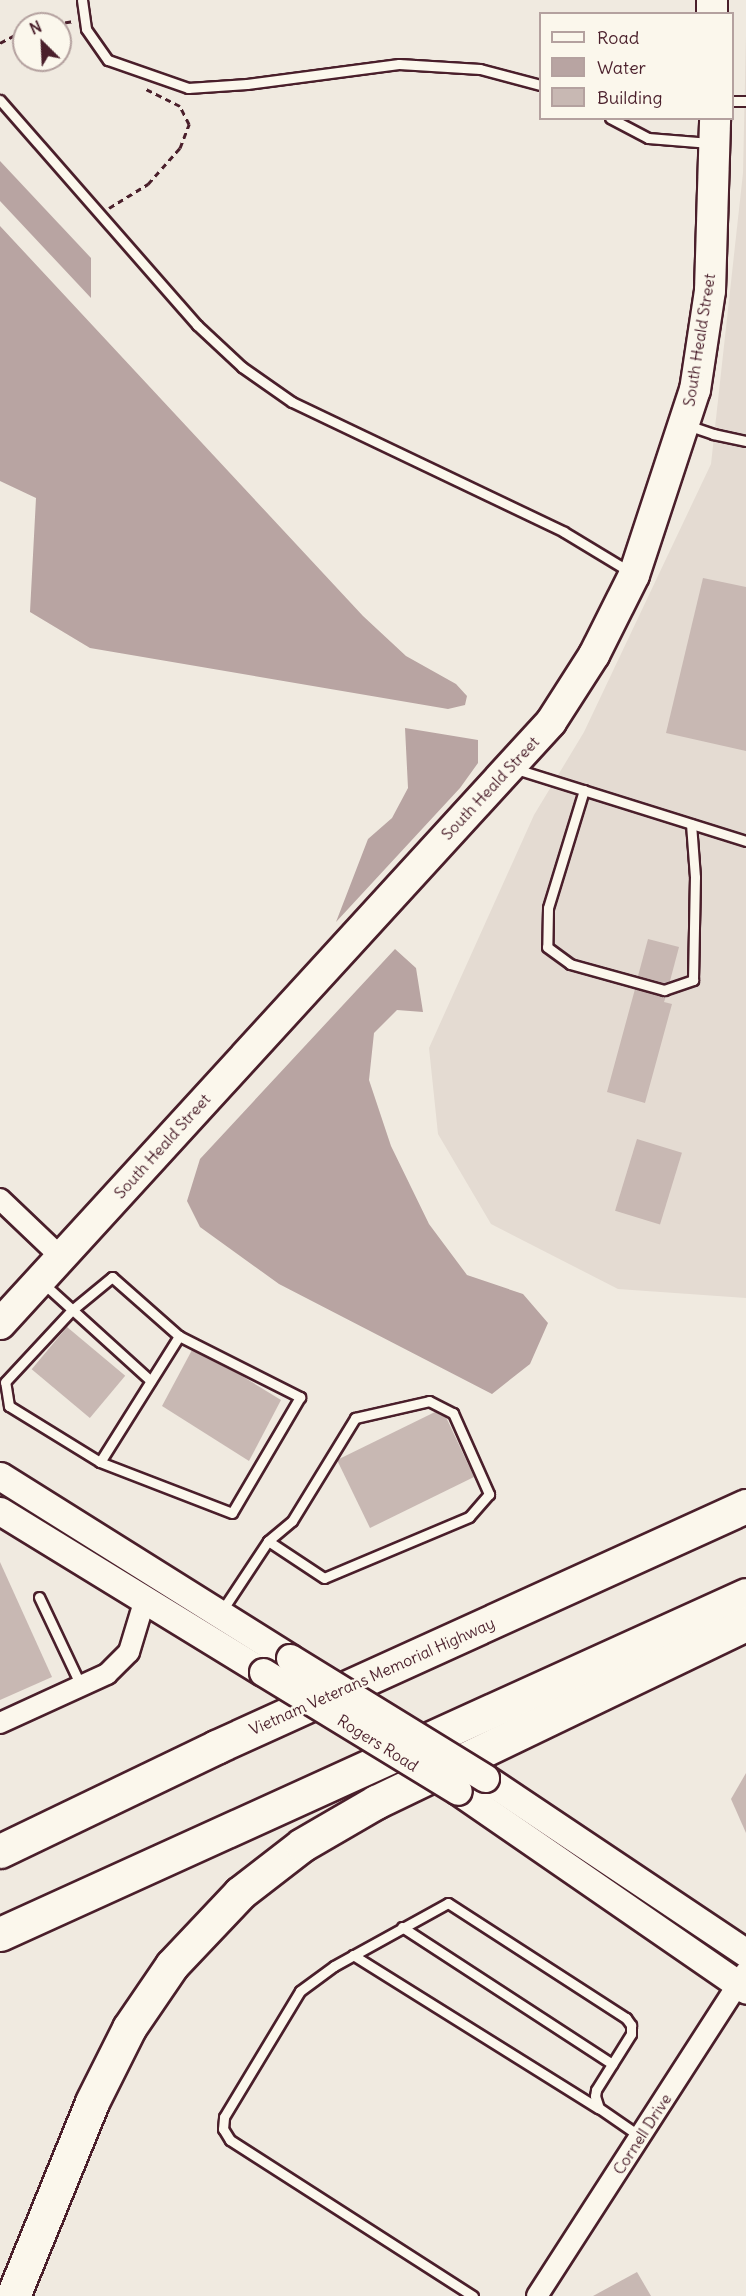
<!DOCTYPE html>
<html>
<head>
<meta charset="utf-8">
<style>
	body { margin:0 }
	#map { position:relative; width:746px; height:2296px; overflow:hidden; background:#f0eae0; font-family:Delius,sans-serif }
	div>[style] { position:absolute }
	.built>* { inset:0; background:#e4dbd2 }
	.water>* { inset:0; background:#b8a4a2 }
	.building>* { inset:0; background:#c8b8b3; transform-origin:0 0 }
	.path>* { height:3px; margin-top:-1.5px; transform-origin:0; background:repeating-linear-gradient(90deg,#4a1f2b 0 6px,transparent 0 10.5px) }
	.roads { filter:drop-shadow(2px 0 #4a1f2b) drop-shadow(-2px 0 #4a1f2b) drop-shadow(0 2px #4a1f2b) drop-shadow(0 -2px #4a1f2b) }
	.lane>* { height:9px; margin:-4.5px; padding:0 4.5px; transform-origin:4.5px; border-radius:4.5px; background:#fbf7ec }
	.street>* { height:20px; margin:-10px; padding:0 10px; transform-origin:10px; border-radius:10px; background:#fbf7ec }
	.secondary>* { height:27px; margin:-13.5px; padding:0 13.5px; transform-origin:13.5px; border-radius:13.5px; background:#fbf7ec }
	.primary>* { height:30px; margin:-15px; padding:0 15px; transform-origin:15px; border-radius:15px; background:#fbf7ec }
	.highway>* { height:33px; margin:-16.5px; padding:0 16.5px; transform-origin:16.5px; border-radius:16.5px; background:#fbf7ec }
	.bridges { filter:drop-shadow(2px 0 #4a1f2b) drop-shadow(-2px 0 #4a1f2b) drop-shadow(0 2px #4a1f2b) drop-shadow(0 -2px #4a1f2b) }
	.secondary-bridge>* { height:27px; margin:-13.5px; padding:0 13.5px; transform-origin:13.5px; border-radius:13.5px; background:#fbf7ec }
	span { translate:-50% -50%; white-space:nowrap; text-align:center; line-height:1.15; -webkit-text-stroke:5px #fbf7ec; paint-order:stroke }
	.street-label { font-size:16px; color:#4a1f2b }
	.legend { position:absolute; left:539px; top:12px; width:195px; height:108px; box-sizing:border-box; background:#fbf7ec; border:2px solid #b4a19f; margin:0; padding:8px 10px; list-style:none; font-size:18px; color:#4a1f2b }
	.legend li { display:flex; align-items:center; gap:12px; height:30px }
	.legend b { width:30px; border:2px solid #b4a19f }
	.north { position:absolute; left:12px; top:12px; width:60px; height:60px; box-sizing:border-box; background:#fbf7ec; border:2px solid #b4a19f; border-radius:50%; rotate:336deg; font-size:16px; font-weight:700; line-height:24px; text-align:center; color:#4a1f2b }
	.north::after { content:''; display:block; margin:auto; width:21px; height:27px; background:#4a1f2b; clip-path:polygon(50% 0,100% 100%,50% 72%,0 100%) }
</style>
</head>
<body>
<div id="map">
	<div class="built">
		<i style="clip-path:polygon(746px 35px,746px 1298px,618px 1289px,491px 1224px,438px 1134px,429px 1048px,534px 815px,584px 732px,711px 464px,743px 173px)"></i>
	</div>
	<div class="water">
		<i style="clip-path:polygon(0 161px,91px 258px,91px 298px,0 201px)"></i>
		<i style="clip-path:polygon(0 226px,363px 616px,406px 656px,456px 684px,467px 696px,465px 705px,448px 709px,90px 648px,30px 612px,36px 498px,0 481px)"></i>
		<i style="clip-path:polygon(405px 728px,478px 740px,478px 763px,460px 788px,336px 922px,368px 839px,392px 818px,408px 788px)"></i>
		<i style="clip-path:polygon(395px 949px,416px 968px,423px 1012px,397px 1010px,374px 1033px,369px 1080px,391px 1146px,429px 1224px,467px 1275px,523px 1294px,548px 1323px,530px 1364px,492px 1394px,279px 1284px,200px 1227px,187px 1201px,200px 1159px)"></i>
	</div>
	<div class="building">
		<i style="clip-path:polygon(703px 578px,746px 587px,746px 751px,666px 733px)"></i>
		<i style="clip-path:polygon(648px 939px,679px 947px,670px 981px,664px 983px,638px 976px)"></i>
		<i style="clip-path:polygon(635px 989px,666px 996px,664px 1002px,672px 1004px,645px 1103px,607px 1092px)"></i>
		<i style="left:637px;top:1139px;width:47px;height:75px;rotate:17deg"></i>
		<i style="left:67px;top:1327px;width:76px;height:55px;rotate:40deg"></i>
		<i style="clip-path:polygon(192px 1350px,242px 1376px,281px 1400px,249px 1461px,162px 1406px)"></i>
		<i style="clip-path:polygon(435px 1412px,446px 1417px,474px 1477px,370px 1528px,337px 1460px)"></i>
		<i style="clip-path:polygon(0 1562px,52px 1677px,0 1700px)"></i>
		<i style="clip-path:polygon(746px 1773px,746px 1833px,731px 1799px)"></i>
		<i style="clip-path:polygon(637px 2272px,651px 2296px,593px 2296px)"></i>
	</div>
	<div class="path">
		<i style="left:55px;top:24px;width:19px;rotate:-9deg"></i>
		<i style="left:0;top:43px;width:27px;rotate:-28deg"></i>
		<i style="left:109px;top:208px;width:46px;rotate:-31.6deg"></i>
		<i style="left:148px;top:184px;width:48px;rotate:-48.4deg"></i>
		<i style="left:180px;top:148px;width:26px;rotate:-69deg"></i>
		<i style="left:189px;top:124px;width:20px;rotate:-117deg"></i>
		<i style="left:180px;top:106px;width:40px;rotate:-153.4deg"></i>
	</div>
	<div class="roads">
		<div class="lane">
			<i style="left:82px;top:0;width:29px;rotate:82deg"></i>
			<i style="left:86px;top:29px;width:38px;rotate:55deg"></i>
			<i style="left:108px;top:60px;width:85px;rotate:19.3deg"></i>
			<i style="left:188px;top:88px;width:59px;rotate:-3.9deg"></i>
			<i style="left:247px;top:84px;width:153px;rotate:-7.5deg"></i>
			<i style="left:399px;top:64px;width:81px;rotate:3.5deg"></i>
			<i style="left:480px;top:69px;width:62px;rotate:14.9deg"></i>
			<i style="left:0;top:100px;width:299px;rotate:48.8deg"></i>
			<i style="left:197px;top:325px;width:62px;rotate:43deg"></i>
			<i style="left:242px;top:367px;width:61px;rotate:35deg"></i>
			<i style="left:292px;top:402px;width:301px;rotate:25.5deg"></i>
			<i style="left:564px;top:532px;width:77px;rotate:31.2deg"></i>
			<i style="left:732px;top:101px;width:14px"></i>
			<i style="left:610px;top:118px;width:43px;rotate:27.8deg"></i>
			<i style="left:648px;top:138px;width:62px;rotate:4.6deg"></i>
			<i style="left:687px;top:425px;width:28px;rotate:19deg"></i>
			<i style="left:713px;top:434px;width:34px;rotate:12deg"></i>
			<i style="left:516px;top:769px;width:241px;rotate:17.4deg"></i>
			<i style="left:584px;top:790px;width:123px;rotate:107deg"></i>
			<i style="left:548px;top:908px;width:39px;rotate:91deg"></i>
			<i style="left:547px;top:947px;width:29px;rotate:36deg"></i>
			<i style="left:570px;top:964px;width:98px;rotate:15.5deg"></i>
			<i style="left:664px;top:990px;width:31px;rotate:-19deg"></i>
			<i style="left:693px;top:980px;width:103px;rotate:-88.9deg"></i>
			<i style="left:695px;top:877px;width:53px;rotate:-94.3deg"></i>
			<i style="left:44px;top:1284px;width:144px;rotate:42.2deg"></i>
			<i style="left:100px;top:1462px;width:149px;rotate:-57.9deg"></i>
			<i style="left:179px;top:1336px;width:136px;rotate:26.8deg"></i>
			<i style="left:300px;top:1397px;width:134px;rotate:120.4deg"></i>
			<i style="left:232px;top:1513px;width:142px;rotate:-158.9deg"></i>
			<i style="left:100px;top:1462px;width:107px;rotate:-148.4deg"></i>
			<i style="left:9px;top:1406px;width:24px;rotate:-99deg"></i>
			<i style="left:5px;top:1382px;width:98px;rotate:-47.1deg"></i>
			<i style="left:72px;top:1310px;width:52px;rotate:-39.5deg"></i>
			<i style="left:112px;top:1277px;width:89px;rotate:41.4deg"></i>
			<i style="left:39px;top:1597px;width:98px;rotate:64.7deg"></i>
			<i style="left:221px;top:1612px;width:85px;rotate:-56.5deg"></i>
			<i style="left:268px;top:1541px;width:31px;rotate:-40deg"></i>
			<i style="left:292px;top:1521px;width:121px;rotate:-58.5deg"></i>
			<i style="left:355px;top:1418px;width:76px;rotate:-12.9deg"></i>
			<i style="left:429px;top:1401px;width:27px;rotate:27deg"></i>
			<i style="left:453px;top:1413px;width:89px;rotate:66deg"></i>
			<i style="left:489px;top:1494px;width:30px;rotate:131deg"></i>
			<i style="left:469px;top:1517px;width:157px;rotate:157.2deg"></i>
			<i style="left:324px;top:1578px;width:67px;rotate:-146.5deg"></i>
			<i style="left:402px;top:1927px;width:251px;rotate:33.1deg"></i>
			<i style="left:353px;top:1955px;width:289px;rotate:32deg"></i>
			<i style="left:473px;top:2296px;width:289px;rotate:-147.3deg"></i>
			<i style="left:230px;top:2140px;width:13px;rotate:-122deg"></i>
			<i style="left:223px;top:2129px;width:12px;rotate:-85deg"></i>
			<i style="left:224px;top:2117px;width:147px;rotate:-58.9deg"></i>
			<i style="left:300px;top:1991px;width:42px;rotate:-36.3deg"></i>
			<i style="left:334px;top:1966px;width:130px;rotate:-28.9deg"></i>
			<i style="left:448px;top:1903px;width:212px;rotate:32.9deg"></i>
			<i style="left:626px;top:2018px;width:9px;rotate:54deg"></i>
			<i style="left:631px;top:2025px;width:9px;rotate:90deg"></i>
			<i style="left:631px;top:2034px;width:66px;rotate:122deg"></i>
			<i style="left:596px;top:2090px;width:6px;rotate:99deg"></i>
			<i style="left:595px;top:2096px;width:13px;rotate:72deg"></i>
			<i style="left:599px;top:2108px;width:51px;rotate:34.6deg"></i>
		</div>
		<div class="street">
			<i style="left:0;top:1199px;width:84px;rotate:43.6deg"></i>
			<i style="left:0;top:1723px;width:118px;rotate:-24.6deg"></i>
			<i style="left:107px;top:1674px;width:31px;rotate:-45deg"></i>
			<i style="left:129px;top:1652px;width:55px;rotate:-73.2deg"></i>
			<i style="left:537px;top:2296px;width:386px;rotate:-57.2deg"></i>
		</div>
		<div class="secondary">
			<i style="left:0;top:1476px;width:342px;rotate:32.1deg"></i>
			<i style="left:0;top:1511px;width:308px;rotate:31.5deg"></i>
			<i style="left:485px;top:1778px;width:314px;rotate:33.8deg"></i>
			<i style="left:458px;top:1791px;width:350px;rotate:34.6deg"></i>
		</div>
		<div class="primary">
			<i style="left:712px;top:0;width:14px;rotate:90deg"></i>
			<i style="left:0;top:1324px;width:816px;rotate:-47.53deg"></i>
			<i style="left:551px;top:722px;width:80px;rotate:-57.3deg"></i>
			<i style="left:594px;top:655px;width:89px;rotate:-63.4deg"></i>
			<i style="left:634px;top:575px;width:195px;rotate:-71.8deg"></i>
			<i style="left:695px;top:390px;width:100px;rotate:-81.4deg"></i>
			<i style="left:710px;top:291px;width:173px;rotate:-88.3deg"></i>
		</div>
		<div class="highway">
			<i style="left:0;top:1851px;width:240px;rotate:-25.7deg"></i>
			<i style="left:216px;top:1747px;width:582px;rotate:-24.45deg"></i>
			<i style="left:0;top:1934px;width:819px;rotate:-24.44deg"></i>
			<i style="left:13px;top:2296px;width:209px;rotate:-67.8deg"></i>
			<i style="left:92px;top:2102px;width:83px;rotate:-63.4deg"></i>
			<i style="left:129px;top:2028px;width:76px;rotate:-55.7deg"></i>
			<i style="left:172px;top:1965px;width:99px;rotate:-46.6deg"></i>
			<i style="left:240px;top:1893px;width:78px;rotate:-37.7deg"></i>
			<i style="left:302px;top:1845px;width:86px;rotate:-30.2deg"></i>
			<i style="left:376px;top:1802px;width:411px;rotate:-25.7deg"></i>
		</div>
	</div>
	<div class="bridges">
		<div class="secondary-bridge">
			<i style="left:290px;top:1658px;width:229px;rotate:31.6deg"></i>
			<i style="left:263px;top:1672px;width:228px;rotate:31.4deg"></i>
		</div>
	</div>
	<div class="street-label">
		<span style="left:699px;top:340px;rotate:-81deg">South Heald Street</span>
		<span style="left:490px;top:788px;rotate:-47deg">South Heald Street</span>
		<span style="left:162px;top:1146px;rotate:-48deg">South Heald Street</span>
		<span style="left:372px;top:1676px;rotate:-24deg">Vietnam Veterans Memorial Highway</span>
		<span style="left:378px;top:1743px;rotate:32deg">Rogers Road</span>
		<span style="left:642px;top:2134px;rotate:-57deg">Cornell Drive</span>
	</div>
	<ul class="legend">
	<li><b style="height:8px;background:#fbf7ec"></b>Road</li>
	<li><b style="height:16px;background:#b8a4a2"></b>Water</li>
	<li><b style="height:16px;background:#c8b8b3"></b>Building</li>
	</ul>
	<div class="north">N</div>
</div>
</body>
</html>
